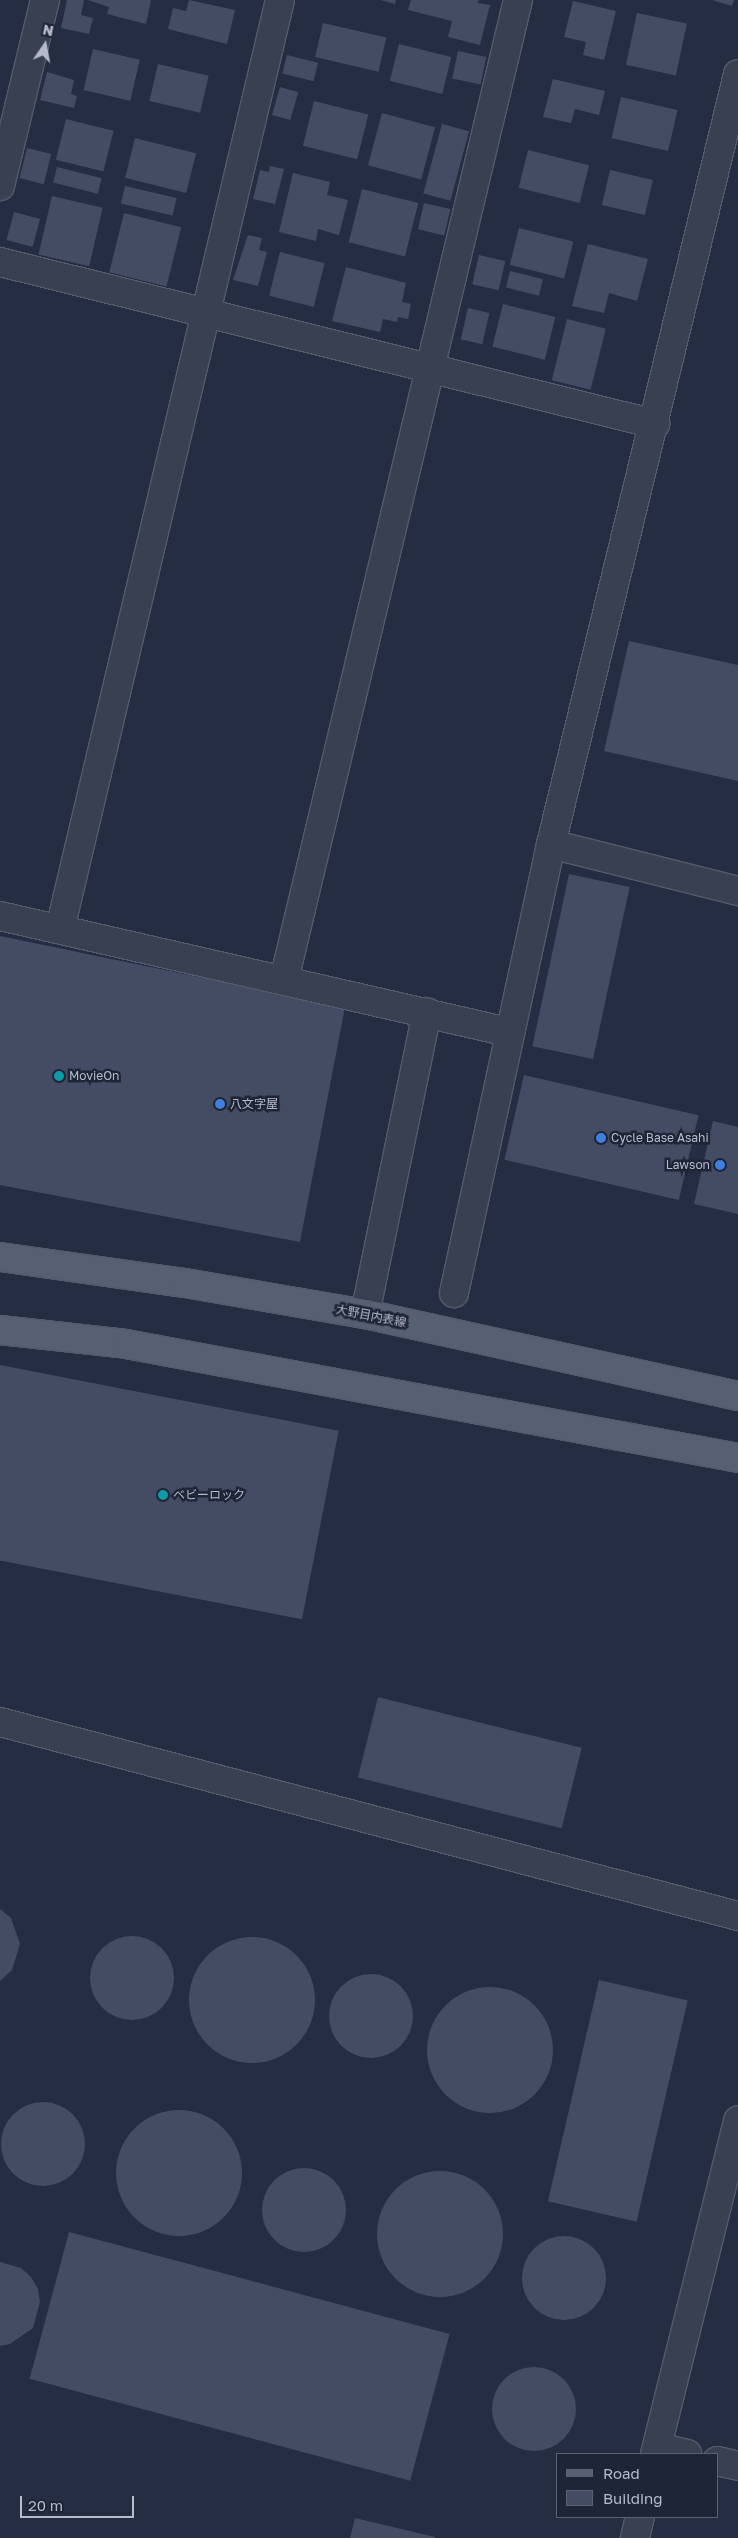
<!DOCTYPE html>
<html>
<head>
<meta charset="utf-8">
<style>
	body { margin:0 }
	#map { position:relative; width:738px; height:2538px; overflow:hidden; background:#252d42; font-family:"Golos Text","Noto Sans JP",sans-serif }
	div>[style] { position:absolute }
	.building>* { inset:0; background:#444c64; transform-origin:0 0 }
	.round { border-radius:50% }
	.roads { filter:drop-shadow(1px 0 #545b6c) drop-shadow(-1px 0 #545b6c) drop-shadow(0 1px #545b6c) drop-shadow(0 -1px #545b6c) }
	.minor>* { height:28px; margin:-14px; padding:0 14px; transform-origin:14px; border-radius:14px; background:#394052 }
	.major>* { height:28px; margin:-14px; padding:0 14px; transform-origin:14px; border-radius:14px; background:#575f72 }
	.dots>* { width:14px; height:14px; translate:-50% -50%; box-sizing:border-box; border:2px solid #1e2537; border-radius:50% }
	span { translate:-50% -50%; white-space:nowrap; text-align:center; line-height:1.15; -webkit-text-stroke:5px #1e2537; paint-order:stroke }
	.poi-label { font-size:12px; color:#b6bbcc }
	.left { translate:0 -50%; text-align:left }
	.right { translate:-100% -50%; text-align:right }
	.street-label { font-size:12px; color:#b6bbcc }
	.legend { position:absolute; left:556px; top:2453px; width:162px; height:65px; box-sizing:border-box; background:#1e2537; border:1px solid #5b6173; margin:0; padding:6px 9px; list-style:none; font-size:15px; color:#b6bbcc }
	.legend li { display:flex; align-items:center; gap:10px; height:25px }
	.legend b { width:25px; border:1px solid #5b6173 }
	.north { position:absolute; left:20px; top:20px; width:50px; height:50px; -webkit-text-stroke:4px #1e2537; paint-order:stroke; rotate:12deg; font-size:14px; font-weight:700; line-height:20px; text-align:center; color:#b6bbcc }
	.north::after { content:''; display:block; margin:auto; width:18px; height:22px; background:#b6bbcc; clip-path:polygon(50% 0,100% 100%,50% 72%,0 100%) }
	.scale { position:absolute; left:20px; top:2496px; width:114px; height:22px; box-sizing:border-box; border:2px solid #b6bbcc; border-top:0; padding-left:6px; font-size:15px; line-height:18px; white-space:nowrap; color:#b6bbcc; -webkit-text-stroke:4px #1e2537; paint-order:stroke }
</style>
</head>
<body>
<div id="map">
	<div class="building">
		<i style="clip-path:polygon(67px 0,84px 0,81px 15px,93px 18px,89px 34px,61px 28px)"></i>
		<i style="clip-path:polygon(88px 0,151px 0,146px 24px,107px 14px,109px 7px)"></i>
		<i style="clip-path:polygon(189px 0,235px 10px,227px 44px,168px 29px,173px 8px,186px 11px)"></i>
		<i style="clip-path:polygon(380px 0,396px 0,395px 4px)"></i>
		<i style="clip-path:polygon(411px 0,479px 0,478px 3px,490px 5px,480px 45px,448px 37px,452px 21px,408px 10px)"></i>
		<i style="clip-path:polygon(712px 0,734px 0,732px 6px)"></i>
		<i style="clip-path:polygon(573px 1px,616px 11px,604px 60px,583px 55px,586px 42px,564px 37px)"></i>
		<i style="left:637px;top:13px;width:51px;height:53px;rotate:12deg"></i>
		<i style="left:323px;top:23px;width:65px;height:35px;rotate:13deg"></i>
		<i style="left:399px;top:44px;width:54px;height:38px;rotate:14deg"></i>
		<i style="left:93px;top:49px;width:48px;height:42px;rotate:13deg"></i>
		<i style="left:458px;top:51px;width:29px;height:28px;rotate:12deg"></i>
		<i style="left:287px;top:55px;width:32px;height:19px;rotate:14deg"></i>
		<i style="left:158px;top:64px;width:52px;height:38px;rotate:13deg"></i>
		<i style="clip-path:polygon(47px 72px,74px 80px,71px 94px,77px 96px,74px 108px,40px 100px)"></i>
		<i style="clip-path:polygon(553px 79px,605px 91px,599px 115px,575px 109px,571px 123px,543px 117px)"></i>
		<i style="left:280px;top:87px;width:19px;height:29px;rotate:16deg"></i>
		<i style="left:621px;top:97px;width:58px;height:42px;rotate:13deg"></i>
		<i style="left:314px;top:101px;width:56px;height:46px;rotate:14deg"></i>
		<i style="left:382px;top:113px;width:55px;height:54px;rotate:15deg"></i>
		<i style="left:66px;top:119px;width:49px;height:42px;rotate:14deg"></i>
		<i style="left:442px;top:124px;width:28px;height:72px;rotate:15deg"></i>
		<i style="left:135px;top:138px;width:63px;height:41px;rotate:14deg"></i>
		<i style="left:27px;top:148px;width:25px;height:31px;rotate:14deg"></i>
		<i style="left:528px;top:150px;width:63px;height:39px;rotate:14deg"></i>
		<i style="clip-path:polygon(270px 166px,284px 169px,275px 204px,253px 199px,260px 170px,269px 172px)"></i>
		<i style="left:57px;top:167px;width:46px;height:16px;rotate:14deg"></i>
		<i style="left:610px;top:170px;width:44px;height:36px;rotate:13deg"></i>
		<i style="clip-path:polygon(293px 173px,330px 182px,327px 195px,348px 200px,339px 235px,318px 229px,316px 241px,279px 232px)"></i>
		<i style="left:125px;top:186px;width:53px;height:18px;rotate:13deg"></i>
		<i style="left:362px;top:189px;width:58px;height:55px;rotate:14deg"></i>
		<i style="left:52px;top:196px;width:52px;height:60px;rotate:13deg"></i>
		<i style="left:424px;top:203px;width:27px;height:27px;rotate:13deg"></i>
		<i style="left:14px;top:212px;width:27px;height:29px;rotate:15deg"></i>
		<i style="left:124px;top:213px;width:59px;height:61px;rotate:14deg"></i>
		<i style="left:519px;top:228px;width:56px;height:38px;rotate:14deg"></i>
		<i style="clip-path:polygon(248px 235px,262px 238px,259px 250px,267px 252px,258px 286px,233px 280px)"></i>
		<i style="clip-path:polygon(588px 244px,648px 259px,637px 301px,609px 293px,604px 313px,572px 306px)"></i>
		<i style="left:280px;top:252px;width:46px;height:45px;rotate:14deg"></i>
		<i style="left:479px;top:255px;width:27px;height:30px;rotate:13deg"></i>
		<i style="clip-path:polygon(346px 267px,406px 283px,402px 302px,411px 304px,408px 319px,398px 317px,397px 322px,383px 319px,380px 332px,332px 321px)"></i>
		<i style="left:510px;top:271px;width:34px;height:17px;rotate:14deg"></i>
		<i style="left:503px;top:304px;width:54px;height:44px;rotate:14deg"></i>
		<i style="left:468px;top:308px;width:22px;height:32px;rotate:13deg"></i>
		<i style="left:567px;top:319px;width:40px;height:63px;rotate:14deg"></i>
		<i style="clip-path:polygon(629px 641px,738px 665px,738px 781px,604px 751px)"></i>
		<i style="left:569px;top:874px;width:62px;height:176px;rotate:12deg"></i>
		<i style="clip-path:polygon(0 936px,345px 1007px,300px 1242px,0 1185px)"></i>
		<i style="left:524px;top:1075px;width:179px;height:87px;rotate:13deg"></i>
		<i style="clip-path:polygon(713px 1121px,738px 1127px,738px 1214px,694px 1204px)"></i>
		<i style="left:0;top:1365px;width:345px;height:192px;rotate:11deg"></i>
		<i style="left:378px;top:1697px;width:210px;height:83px;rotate:14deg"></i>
		<i style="clip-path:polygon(0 1909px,11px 1918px,20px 1944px,12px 1970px,0 1981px)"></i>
		<i class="round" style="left:90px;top:1936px;width:84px;height:84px"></i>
		<i class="round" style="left:189px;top:1937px;width:126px;height:126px"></i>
		<i class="round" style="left:329px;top:1974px;width:84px;height:84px"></i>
		<i style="left:599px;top:1980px;width:91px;height:227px;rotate:13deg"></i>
		<i class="round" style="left:427px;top:1987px;width:126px;height:126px"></i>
		<i class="round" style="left:1px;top:2102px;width:84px;height:84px"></i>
		<i class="round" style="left:116px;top:2110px;width:126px;height:126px"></i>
		<i class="round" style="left:262px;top:2168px;width:84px;height:84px"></i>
		<i class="round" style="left:377px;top:2171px;width:126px;height:126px"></i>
		<i style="left:69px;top:2232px;width:394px;height:152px;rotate:15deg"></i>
		<i class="round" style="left:522px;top:2236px;width:84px;height:84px"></i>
		<i style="clip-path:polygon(0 2262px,21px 2268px,31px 2277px,38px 2289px,40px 2302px,33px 2328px,10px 2344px,0 2346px)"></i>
		<i class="round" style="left:492px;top:2367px;width:84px;height:84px"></i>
		<i style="clip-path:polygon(355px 2518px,435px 2537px,435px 2538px,350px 2538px)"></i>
	</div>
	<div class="roads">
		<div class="minor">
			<i style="left:0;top:186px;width:191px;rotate:-76.4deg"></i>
			<i style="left:0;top:262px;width:675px;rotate:13.89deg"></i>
			<i style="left:551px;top:844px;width:193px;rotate:14.1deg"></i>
			<i style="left:0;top:916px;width:521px;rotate:12.86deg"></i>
			<i style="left:60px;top:929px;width:955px;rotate:-76.68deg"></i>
			<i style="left:284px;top:980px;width:1008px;rotate:-76.57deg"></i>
			<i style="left:454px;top:1293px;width:459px;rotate:-77.8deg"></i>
			<i style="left:551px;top:844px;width:792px;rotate:-76.35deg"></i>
			<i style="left:365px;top:1314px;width:308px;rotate:-78.4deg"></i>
			<i style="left:0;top:1722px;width:763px;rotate:14.73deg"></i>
			<i style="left:657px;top:2447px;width:31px;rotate:13deg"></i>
			<i style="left:655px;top:2454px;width:344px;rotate:-76deg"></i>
			<i style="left:717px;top:2461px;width:22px;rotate:13deg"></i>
			<i style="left:635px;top:2538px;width:22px;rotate:-77deg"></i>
		</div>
		<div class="major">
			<i style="left:0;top:1257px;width:187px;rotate:8deg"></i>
			<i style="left:185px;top:1283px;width:183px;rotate:9.8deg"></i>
			<i style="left:365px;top:1314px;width:382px;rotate:12.4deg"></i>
			<i style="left:0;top:1330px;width:127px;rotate:6.3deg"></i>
			<i style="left:126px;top:1344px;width:623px;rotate:10.55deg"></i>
		</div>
	</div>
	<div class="dots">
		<i style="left:59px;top:1076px;background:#0f9aa8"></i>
		<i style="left:220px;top:1104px;background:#3f7fe0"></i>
		<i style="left:601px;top:1138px;background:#3f7fe0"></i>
		<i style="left:720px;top:1165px;background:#3f7fe0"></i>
		<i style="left:163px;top:1495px;background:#0f9aa8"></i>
	</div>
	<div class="poi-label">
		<span class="left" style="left:69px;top:1076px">MovieOn</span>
		<span class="left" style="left:230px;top:1104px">八文字屋</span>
		<span class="left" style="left:611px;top:1138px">Cycle Base Asahi</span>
		<span class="right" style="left:710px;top:1165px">Lawson</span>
		<span class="left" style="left:173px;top:1495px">ベビーロック</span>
	</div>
	<div class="street-label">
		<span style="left:371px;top:1316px;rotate:11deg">大野目内表線</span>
	</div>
	<ul class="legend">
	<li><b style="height:6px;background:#575f72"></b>Road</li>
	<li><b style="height:14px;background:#444c64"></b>Building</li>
	</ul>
	<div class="north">N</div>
	<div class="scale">20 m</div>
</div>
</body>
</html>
